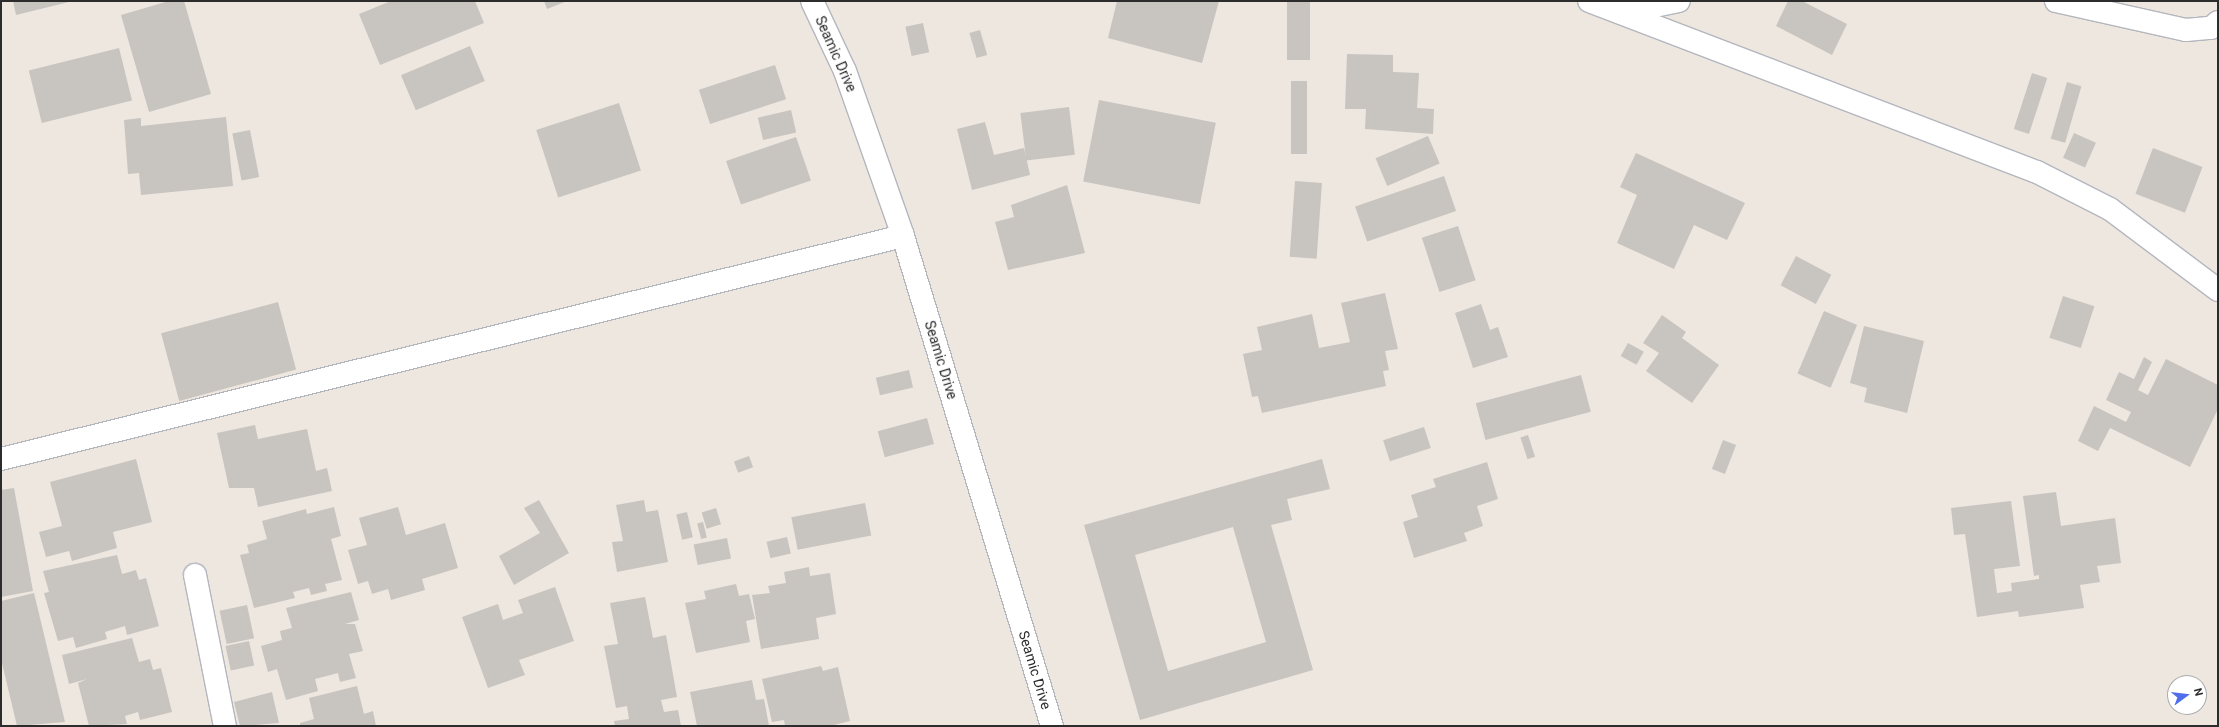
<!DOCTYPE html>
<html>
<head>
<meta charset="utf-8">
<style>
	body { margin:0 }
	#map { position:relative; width:2219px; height:727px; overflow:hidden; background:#ede7e0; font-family:Roboto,sans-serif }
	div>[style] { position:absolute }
	.building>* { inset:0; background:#c8c4bf; transform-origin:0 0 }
	.roads { filter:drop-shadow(1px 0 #b4b6be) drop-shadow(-1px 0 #b4b6be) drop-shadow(0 1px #b4b6be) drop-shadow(0 -1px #b4b6be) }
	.minor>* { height:22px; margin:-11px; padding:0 11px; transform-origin:11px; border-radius:11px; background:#fff }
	span { translate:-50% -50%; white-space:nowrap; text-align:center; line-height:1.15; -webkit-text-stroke:3px #fff; paint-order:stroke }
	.street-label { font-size:14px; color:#2c2c2c }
	.frame { position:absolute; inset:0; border:2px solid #2c2c2c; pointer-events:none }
	.north { position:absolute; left:2167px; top:675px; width:40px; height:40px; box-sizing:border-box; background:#fff; border:1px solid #ababab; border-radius:50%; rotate:75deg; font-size:11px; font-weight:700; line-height:16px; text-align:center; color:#2c2c2c }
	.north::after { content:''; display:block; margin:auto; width:14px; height:18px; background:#506eea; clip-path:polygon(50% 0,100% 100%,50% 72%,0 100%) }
</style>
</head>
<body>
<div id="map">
	<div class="building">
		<i style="clip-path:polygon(13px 1px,69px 1px,69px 2px,16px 15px)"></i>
		<i style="clip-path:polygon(169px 1px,184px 1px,211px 94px,149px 112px,121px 15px)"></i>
		<i style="clip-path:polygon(391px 1px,475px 1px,484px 23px,380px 65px,359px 14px)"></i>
		<i style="clip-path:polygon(544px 1px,567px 1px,547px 9px)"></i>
		<i style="clip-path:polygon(1117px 1px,1219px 1px,1202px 63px,1108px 38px)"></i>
		<i style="left:1287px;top:1px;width:23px;height:59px"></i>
		<i style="clip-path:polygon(1788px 1px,1802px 1px,1847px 24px,1832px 55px,1776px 26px)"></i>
		<i style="left:923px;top:23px;width:30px;height:18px;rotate:78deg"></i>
		<i style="left:980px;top:30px;width:26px;height:11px;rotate:74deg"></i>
		<i style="left:470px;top:46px;width:38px;height:75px;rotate:67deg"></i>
		<i style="left:119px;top:48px;width:54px;height:93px;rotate:76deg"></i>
		<i style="clip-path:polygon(1347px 54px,1393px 55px,1393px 72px,1419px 73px,1417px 108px,1434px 109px,1433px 134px,1365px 129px,1366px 109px,1345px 109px)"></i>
		<i style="left:775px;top:65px;width:36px;height:80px;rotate:72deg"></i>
		<i style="left:2032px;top:73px;width:16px;height:59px;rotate:18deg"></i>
		<i style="left:1291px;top:81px;width:16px;height:73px"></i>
		<i style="left:2067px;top:82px;width:15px;height:59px;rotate:16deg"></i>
		<i style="left:1099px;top:100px;width:119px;height:83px;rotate:11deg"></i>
		<i style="left:619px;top:103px;width:71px;height:87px;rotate:72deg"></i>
		<i style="left:1069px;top:107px;width:48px;height:49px;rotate:83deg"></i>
		<i style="left:791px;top:110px;width:23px;height:34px;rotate:77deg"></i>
		<i style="clip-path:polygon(226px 117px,233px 186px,141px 195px,139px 173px,128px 174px,124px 120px,141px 118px,141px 126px)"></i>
		<i style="clip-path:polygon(985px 122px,994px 155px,1024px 148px,1030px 175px,972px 190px,957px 129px)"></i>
		<i style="left:250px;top:130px;width:48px;height:18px;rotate:79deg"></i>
		<i style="left:2074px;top:133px;width:24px;height:27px;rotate:24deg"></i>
		<i style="left:1428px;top:136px;width:30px;height:57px;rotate:67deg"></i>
		<i style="left:796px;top:137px;width:46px;height:74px;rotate:71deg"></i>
		<i style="left:2153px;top:148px;width:53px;height:49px;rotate:21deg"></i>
		<i style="clip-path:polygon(1636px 153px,1745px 203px,1727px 240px,1694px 225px,1674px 269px,1617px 243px,1637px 195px,1620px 187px)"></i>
		<i style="left:1444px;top:176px;width:37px;height:94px;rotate:71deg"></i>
		<i style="left:1295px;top:181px;width:27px;height:76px;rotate:4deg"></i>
		<i style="clip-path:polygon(1067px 185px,1085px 253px,1008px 270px,995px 222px,1014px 217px,1011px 205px)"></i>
		<i style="left:1458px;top:226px;width:57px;height:38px;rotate:72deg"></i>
		<i style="left:1796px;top:256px;width:40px;height:33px;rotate:28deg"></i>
		<i style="clip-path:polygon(1385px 293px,1398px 349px,1385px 351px,1389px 370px,1383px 371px,1386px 386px,1262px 413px,1258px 396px,1252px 397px,1243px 354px,1262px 350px,1257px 327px,1312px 314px,1319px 348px,1350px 342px,1341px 303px)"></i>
		<i style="left:2063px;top:296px;width:33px;height:44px;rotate:18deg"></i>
		<i style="left:278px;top:302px;width:70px;height:121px;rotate:75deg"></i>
		<i style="clip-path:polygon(1481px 304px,1490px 330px,1498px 327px,1508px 357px,1473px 368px,1455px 313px)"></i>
		<i style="left:1824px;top:311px;width:36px;height:68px;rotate:23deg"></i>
		<i style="clip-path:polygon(1662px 315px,1686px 332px,1682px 338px,1719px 365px,1692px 403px,1646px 371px,1659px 353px,1643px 343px)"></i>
		<i style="clip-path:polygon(1864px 326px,1924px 341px,1907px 413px,1864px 402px,1867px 388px,1850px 383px)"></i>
		<i style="left:1628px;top:343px;width:18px;height:15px;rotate:29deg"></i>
		<i style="clip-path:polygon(2144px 357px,2152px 362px,2138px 390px,2148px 395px,2166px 359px,2218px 385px,2218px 409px,2190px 467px,2110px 428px,2098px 451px,2078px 441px,2094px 406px,2126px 422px,2131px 412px,2106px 400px,2119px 372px,2134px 379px)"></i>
		<i style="left:909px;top:370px;width:18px;height:34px;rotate:77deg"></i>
		<i style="left:1581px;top:375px;width:38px;height:109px;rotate:75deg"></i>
		<i style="left:927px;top:418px;width:27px;height:51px;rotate:75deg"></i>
		<i style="clip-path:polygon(255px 425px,258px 439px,307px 429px,316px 471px,327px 468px,332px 491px,258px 507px,254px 488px,229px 488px,217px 433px)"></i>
		<i style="left:1424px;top:427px;width:22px;height:43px;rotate:72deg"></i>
		<i style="left:1528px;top:435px;width:23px;height:8px;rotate:72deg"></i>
		<i style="left:1723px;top:440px;width:14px;height:31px;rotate:21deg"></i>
		<i style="left:749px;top:456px;width:12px;height:16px;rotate:70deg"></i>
		<i style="clip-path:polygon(136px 459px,152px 522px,113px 532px,117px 548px,72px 561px,69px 551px,46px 557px,39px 532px,62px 526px,50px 482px)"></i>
		<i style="clip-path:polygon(evenodd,1322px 459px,1330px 489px,1287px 499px,1292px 520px,1271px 525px,1313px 670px,1140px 720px,1084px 525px,1322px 459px,1233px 527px,1266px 642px,1168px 671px,1135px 555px,1233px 527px)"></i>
		<i style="clip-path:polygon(1487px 462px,1498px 499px,1477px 506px,1483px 526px,1464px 533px,1467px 541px,1414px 558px,1403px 522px,1418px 517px,1411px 495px,1436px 487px,1433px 479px)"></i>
		<i style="clip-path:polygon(14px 488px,33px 591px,1px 597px,1px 490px)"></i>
		<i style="clip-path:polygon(2056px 492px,2061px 526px,2115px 518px,2121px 563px,2097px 566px,2100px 582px,2080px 585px,2084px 608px,2019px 617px,2018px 611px,1977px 617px,1965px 534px,1954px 535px,1951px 508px,2011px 501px,2020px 566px,1994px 569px,1997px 593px,2012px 591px,2011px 583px,2039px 579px,2039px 575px,2034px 576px,2023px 496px)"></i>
		<i style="clip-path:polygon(539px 500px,569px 553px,514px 585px,499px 556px,540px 533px,524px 508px)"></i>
		<i style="clip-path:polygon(644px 500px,646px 512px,658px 510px,668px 562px,617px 572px,612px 542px,623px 541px,616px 505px)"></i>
		<i style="left:865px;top:503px;width:33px;height:75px;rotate:79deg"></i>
		<i style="clip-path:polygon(334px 507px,341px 536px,331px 539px,342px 580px,325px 584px,327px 591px,311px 595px,309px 588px,293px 592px,295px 598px,254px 608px,240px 555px,249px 553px,247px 545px,267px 539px,262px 521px,306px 509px,307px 514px)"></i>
		<i style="clip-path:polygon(398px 507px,406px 535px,445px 523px,458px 568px,422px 579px,425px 590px,391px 600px,388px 589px,372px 594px,368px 581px,358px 584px,348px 550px,367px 545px,359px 518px)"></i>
		<i style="left:716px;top:508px;width:17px;height:15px;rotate:73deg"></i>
		<i style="left:687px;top:512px;width:26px;height:11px;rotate:77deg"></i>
		<i style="left:703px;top:522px;width:16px;height:6px;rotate:76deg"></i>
		<i style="left:787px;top:537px;width:17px;height:21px;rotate:77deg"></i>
		<i style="left:727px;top:538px;width:21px;height:34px;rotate:79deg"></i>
		<i style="clip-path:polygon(117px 555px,122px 574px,136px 570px,139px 580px,146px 578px,159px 626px,127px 635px,125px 626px,105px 632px,107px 639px,76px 648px,73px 637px,58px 641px,44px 593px,49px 592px,43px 571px)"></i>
		<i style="clip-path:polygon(809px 567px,810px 576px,830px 573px,836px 614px,816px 618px,819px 639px,761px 649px,752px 595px,770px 593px,768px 586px,786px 583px,784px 572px)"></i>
		<i style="clip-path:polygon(736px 584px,739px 596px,749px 594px,755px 619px,746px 621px,750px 642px,696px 653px,685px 603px,706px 599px,704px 591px)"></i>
		<i style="clip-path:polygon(555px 587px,574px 641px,519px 660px,525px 675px,488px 688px,462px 617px,498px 604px,503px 620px,523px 613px,518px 600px)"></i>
		<i style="clip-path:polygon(351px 592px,359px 620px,345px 624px,355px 624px,363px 651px,349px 654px,356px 678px,340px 682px,338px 673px,315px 679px,318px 691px,286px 700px,277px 669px,268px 672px,261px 646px,282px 640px,280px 631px,292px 628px,286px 608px)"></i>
		<i style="clip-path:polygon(34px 593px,65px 722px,17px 726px,1px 659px,1px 601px)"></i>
		<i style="clip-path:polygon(645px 597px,653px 638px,666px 635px,677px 697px,661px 700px,664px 712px,678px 710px,681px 726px,615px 726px,614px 721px,629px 719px,627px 706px,616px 708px,604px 646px,618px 644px,610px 603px)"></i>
		<i style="left:247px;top:605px;width:34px;height:28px;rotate:78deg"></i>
		<i style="clip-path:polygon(132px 638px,139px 662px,150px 659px,153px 670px,161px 668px,172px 712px,140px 720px,138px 712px,125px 716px,127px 724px,89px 726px,78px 683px,87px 679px,69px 684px,62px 655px)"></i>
		<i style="left:249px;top:641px;width:25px;height:24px;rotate:78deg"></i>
		<i style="clip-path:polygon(821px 666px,823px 671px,838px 667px,850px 721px,830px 726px,785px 726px,784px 720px,772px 722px,762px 679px)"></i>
		<i style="clip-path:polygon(752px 680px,756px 700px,764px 699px,769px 726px,697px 726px,690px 692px)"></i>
		<i style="clip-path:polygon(357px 686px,364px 714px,373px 711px,376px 726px,300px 726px,300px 723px,314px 719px,309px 698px)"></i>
		<i style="clip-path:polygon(272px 692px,279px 723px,240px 726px,234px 702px)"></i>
	</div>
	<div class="roads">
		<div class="minor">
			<i style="left:812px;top:1px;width:77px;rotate:64.8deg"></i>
			<i style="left:845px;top:71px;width:175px;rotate:70.6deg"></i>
			<i style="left:903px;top:236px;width:512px;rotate:73.09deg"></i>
			<i style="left:1589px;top:1px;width:480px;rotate:20.9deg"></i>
			<i style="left:2037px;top:172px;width:82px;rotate:26.9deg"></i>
			<i style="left:2110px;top:209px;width:135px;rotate:36.9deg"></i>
			<i style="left:2056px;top:1px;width:133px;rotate:12.6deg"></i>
			<i style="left:2186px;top:30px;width:25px;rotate:-5deg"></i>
			<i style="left:2211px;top:28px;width:9px;rotate:-41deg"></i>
			<i style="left:1621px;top:13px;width:59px;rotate:-11.7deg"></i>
			<i style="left:1px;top:459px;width:929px;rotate:-13.89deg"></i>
			<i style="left:195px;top:575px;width:154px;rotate:78.8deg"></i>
		</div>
	</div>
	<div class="street-label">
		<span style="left:836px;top:54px;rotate:66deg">Seamic Drive</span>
		<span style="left:941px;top:360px;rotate:73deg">Seamic Drive</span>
		<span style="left:1035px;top:670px;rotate:73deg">Seamic Drive</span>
	</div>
	<div class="frame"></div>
	<div class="north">N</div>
</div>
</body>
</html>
